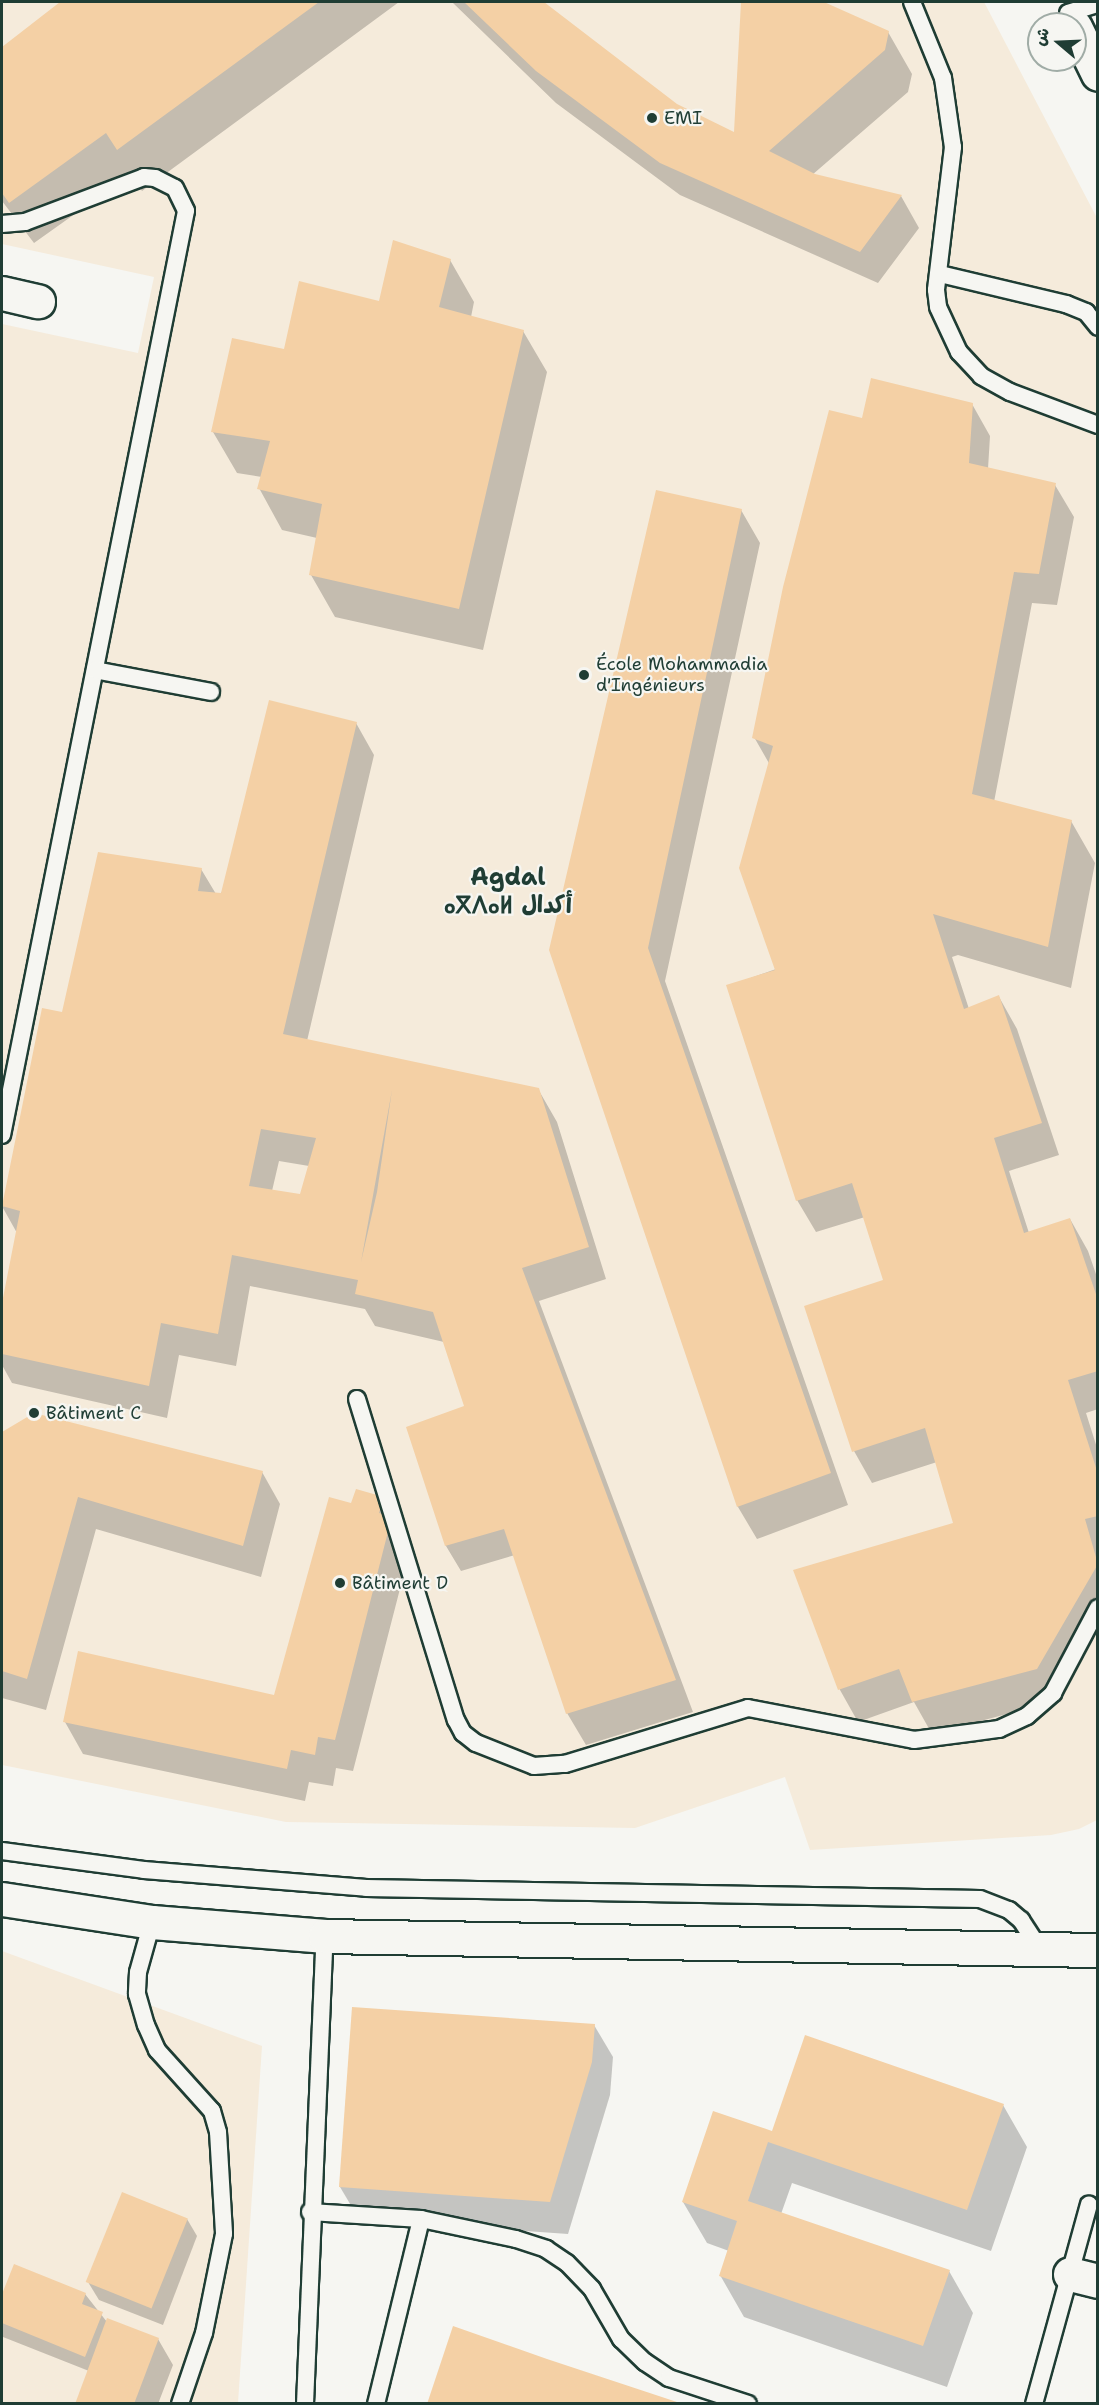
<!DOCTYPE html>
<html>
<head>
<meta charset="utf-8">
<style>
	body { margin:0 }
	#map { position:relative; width:1099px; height:2405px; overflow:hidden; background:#f6f6f2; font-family:"Shantell Sans","Playpen Sans Arabic","Noto Sans Tifinagh",sans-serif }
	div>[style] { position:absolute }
	.built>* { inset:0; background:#f5ebdb }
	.shadow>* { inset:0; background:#0003 }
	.building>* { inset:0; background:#f4d0a5; transform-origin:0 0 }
	.roads { filter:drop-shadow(2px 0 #1f3d34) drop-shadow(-2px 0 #1f3d34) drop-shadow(0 2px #1f3d34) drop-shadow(0 -2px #1f3d34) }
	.lane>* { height:16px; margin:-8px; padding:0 8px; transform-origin:8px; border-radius:8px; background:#f6f6f2 }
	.street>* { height:33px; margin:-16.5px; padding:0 16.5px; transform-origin:16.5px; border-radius:16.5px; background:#f6f6f2 }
	.dots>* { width:16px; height:16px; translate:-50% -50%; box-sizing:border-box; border:3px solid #f6f6f2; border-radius:50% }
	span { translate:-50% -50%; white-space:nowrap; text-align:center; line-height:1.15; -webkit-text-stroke:4.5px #f6f6f2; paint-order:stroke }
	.poi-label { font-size:18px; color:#1f3d34 }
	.left { translate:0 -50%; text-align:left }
	.district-label { font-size:24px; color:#1f3d34; font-weight:700 }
	.frame { position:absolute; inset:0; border:3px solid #1f3d34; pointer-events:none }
	.north { position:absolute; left:1027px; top:12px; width:60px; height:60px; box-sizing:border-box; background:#f6f6f2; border:2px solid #a0aca6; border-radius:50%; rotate:289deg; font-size:16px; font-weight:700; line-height:24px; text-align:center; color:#1f3d34 }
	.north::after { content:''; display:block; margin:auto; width:21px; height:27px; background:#1f3d34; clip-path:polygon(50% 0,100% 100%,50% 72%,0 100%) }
</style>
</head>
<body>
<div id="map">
	<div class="built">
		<i style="clip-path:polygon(2px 2px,984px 2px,1097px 218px,1097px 1820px,1079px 1829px,1051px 1835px,810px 1850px,785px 1777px,635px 1828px,286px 1822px,2px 1765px,2px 324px,138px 353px,154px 277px,2px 244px)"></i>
		<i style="clip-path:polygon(2px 1951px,262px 2046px,238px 2403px,2px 2403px)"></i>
	</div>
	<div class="shadow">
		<i style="clip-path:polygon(62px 2px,399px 2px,142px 191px,131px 174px,34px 243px,2px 201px,2px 48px)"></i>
		<i style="clip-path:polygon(452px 2px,542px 2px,676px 105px,738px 136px,742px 2px,820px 2px,888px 32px,912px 74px,908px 92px,812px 175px,901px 196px,919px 228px,878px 283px,680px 195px,556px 103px)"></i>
		<i style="clip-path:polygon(450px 260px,474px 302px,471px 317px,523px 331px,547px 372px,483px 650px,335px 617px,311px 575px,317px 538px,282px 530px,259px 488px,262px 477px,237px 473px,213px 432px,285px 351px,380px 302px)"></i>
		<i style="clip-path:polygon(972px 404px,990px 436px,988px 469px,1055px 485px,1074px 517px,1057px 605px,1032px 603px,994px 802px,1071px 821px,1095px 863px,1071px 988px,958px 955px,952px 957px,969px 1009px,999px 997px,1017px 1029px,1059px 1155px,1009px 1171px,1029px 1233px,1070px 1219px,1088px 1251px,1098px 1280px,1098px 1409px,1086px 1413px,1098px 1451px,1098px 1627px,1055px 1701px,932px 1734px,914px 1702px,858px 1722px,840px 1690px,795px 1571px,955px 1524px,937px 1462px,872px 1483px,854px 1451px,806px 1307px,885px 1281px,865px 1217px,816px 1232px,797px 1200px,728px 986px,776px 969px,770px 765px,754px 737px,864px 420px)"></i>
		<i style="clip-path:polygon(741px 510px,760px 543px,665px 981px,848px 1505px,757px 1539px,738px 1507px,551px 950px)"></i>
		<i style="clip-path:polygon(evenodd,356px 723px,374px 755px,307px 1041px,538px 1089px,557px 1122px,606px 1279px,539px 1301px,693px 1712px,586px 1745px,567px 1713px,515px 1555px,461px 1571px,446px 1546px,408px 1428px,465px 1407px,444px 1342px,375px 1326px,365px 1309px,250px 1286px,236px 1366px,179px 1355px,167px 1418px,12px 1383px,2px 1365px,2px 1311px,17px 1233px,3px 1208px,43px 1010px,65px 1014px,201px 869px,216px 894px,220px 894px,356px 723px,279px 1161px,309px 1166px,301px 1195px,272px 1191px,279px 1161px)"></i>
		<i style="clip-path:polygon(34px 1415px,262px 1472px,280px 1504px,261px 1577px,96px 1529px,46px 1710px,2px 1698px,2px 1433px)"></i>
		<i style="clip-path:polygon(383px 1498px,410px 1550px,353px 1771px,336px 1768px,333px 1786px,309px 1782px,305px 1801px,83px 1754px,65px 1722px,275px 1697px,352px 1505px)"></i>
		<i style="clip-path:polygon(594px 2025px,613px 2057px,610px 2095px,568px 2234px,359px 2219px,340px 2187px)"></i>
		<i style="clip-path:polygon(1003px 2105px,1027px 2147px,991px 2251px,792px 2183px,781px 2214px,949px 2271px,973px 2313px,947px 2387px,744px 2317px,720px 2275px,729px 2251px,707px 2243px,683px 2202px,773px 2133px)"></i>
		<i style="clip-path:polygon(187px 2219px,197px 2236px,163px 2325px,99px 2300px,88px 2282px)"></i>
		<i style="clip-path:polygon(14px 2266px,85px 2294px,107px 2322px,158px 2339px,173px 2365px,158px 2404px,76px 2404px,89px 2371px,3px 2337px,2px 2298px)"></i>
	</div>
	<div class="building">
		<i style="clip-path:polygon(60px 2px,319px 2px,117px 150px,106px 133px,9px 203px,2px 193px,2px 47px)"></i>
		<i style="clip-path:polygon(464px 2px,544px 2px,677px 104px,734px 132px,741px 2px,824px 2px,889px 31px,885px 50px,769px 151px,815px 174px,902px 195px,860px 252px,660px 163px,536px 71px)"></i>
		<i style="clip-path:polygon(393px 240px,451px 259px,439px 307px,524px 330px,459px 609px,309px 575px,322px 504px,257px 489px,270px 441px,211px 432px,232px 338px,284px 349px,299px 281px,379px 301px)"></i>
		<i style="clip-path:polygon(871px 378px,973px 403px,969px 463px,1056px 483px,1039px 574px,1014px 572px,972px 794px,1072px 820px,1048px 947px,933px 914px,964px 1009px,999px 995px,1042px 1123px,994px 1138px,1024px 1233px,1070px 1218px,1098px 1300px,1098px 1371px,1068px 1380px,1098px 1474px,1098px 1516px,1085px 1519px,1098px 1564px,1037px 1669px,912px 1702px,899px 1669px,838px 1690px,793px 1570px,953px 1523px,925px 1428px,852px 1452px,804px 1306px,883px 1280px,852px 1183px,796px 1201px,726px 985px,775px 970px,739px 868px,773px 746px,752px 738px,783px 587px,829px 410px,862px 418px)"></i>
		<i style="clip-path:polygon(656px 490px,742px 509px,648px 948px,831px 1473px,737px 1507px,549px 950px)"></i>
		<i style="clip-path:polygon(evenodd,269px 700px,357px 722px,283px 1034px,539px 1088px,589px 1247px,522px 1268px,676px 1680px,566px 1714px,504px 1529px,445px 1546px,406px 1427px,464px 1406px,433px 1312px,355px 1294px,358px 1280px,232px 1255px,218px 1334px,161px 1323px,149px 1386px,2px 1354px,2px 1303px,20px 1211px,2px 1206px,42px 1008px,62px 1012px,98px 852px,202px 868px,198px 891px,221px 893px,269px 700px,392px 1090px,377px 1192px,361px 1262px,392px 1090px,269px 700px,261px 1129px,316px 1138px,300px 1194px,249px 1186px,261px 1129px)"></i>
		<i style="clip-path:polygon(34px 1413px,263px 1471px,243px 1546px,78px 1497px,27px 1679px,2px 1671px,2px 1432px)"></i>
		<i style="clip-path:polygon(356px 1489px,384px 1497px,379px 1513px,392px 1516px,335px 1740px,318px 1737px,315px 1755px,291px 1750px,287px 1769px,63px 1722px,78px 1651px,274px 1695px,329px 1497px,351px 1503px)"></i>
		<i style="clip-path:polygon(352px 2007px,595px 2024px,592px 2062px,550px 2202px,339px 2187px)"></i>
		<i style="clip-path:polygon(805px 2035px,1004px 2104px,967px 2210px,768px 2142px,748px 2201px,950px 2270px,923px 2346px,719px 2276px,737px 2221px,682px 2202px,713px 2111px,772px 2131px)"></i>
		<i style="left:122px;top:2192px;width:71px;height:97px;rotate:22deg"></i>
		<i style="clip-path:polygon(14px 2264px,86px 2293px,82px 2304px,103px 2312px,85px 2357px,2px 2323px,2px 2294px)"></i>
		<i style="clip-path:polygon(107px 2318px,159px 2338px,134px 2404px,75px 2404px)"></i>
		<i style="clip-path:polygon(453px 2326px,547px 2359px,683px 2404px,427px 2404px)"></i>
	</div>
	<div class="roads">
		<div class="lane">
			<i style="left:912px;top:2px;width:82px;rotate:67.8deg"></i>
			<i style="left:943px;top:78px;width:70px;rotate:81.8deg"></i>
			<i style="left:953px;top:147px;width:144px;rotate:96.8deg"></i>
			<i style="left:936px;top:290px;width:17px;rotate:83deg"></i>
			<i style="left:938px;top:307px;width:50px;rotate:65deg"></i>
			<i style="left:959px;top:352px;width:33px;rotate:47deg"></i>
			<i style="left:981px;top:376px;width:33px;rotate:29deg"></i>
			<i style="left:1010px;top:392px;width:94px;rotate:20.6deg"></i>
			<i style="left:1068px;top:13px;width:31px;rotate:-17deg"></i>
			<i style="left:2px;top:224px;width:23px;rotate:-5deg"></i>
			<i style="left:25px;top:222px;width:127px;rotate:-20.7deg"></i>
			<i style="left:144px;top:177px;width:11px;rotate:5deg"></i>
			<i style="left:155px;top:178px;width:22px;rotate:27deg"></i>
			<i style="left:175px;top:188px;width:25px;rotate:64deg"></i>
			<i style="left:186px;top:211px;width:942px;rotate:101.26deg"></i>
			<i style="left:940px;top:274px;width:130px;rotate:13.4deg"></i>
			<i style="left:1066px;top:304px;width:22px;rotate:22deg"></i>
			<i style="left:1086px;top:312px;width:19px;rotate:51deg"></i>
			<i style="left:95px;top:670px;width:118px;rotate:10.7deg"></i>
			<i style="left:357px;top:1399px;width:336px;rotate:72.9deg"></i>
			<i style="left:456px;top:1720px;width:15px;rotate:62deg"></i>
			<i style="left:463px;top:1733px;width:16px;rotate:38deg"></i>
			<i style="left:476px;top:1743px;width:62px;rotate:21.6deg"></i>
			<i style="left:534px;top:1766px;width:31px;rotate:-4deg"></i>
			<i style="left:565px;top:1764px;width:191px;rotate:-17deg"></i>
			<i style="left:748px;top:1708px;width:169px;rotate:10.9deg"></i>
			<i style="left:914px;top:1740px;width:86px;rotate:-7.4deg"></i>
			<i style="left:999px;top:1729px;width:31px;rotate:-25deg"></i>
			<i style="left:1027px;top:1716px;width:35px;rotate:-41deg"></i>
			<i style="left:1053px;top:1693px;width:96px;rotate:-62.1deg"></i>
			<i style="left:2px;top:1851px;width:143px;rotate:7.6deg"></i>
			<i style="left:144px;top:1870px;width:223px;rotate:4.6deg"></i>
			<i style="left:366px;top:1888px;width:614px;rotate:1.03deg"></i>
			<i style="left:980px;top:1899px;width:31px;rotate:21deg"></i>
			<i style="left:1009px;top:1910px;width:16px;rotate:40deg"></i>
			<i style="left:1021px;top:1920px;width:33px;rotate:57deg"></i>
			<i style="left:152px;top:1922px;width:52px;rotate:105.6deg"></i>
			<i style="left:138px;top:1972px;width:22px;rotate:93deg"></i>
			<i style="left:137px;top:1994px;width:32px;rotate:74deg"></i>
			<i style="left:146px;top:2025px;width:27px;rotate:66deg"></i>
			<i style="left:157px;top:2050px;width:82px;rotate:48deg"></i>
			<i style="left:212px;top:2111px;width:22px;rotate:74deg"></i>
			<i style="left:218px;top:2132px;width:102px;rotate:86.6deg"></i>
			<i style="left:224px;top:2234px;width:101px;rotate:101.4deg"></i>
			<i style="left:204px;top:2333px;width:75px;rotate:108.7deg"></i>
			<i style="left:310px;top:2212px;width:111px;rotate:3.6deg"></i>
			<i style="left:305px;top:2404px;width:468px;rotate:-87.6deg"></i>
			<i style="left:376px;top:2404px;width:190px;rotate:-76.3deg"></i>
			<i style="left:421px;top:2219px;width:97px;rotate:11.9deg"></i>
			<i style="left:516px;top:2239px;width:32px;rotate:18deg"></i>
			<i style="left:546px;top:2249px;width:25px;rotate:34deg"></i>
			<i style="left:567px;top:2263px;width:36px;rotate:46deg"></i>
			<i style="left:592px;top:2289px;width:58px;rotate:59.9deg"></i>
			<i style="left:621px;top:2339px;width:33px;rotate:44deg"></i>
			<i style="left:645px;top:2362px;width:29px;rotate:34deg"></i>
			<i style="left:669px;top:2378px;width:83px;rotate:18.2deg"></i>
			<i style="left:1034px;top:2404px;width:207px;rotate:-74.6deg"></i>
		</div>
		<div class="street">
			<i style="left:1075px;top:27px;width:52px;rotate:63.9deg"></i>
			<i style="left:2px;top:293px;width:37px;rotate:13deg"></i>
			<i style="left:2px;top:1899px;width:152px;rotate:8.7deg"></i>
			<i style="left:152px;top:1922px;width:174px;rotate:4.6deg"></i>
			<i style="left:325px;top:1936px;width:773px;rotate:1.04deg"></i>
			<i style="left:1070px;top:2274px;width:29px;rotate:14deg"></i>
		</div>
	</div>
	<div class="dots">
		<i style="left:652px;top:118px;background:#1f3d34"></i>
		<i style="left:584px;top:675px;background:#1f3d34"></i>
		<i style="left:34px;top:1413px;background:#1f3d34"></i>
		<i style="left:340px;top:1583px;background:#1f3d34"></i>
	</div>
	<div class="poi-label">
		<span class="left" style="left:664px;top:118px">EMI</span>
		<span class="left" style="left:596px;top:675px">École Mohammadia<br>d'Ingénieurs</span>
		<span class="left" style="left:46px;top:1413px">Bâtiment C</span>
		<span class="left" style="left:352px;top:1583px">Bâtiment D</span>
	</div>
	<div class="district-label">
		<span style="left:508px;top:892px">Agdal<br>ⴰⴳⴷⴰⵍ أكدال</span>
	</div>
	<div class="frame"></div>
	<div class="north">ش</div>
</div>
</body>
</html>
